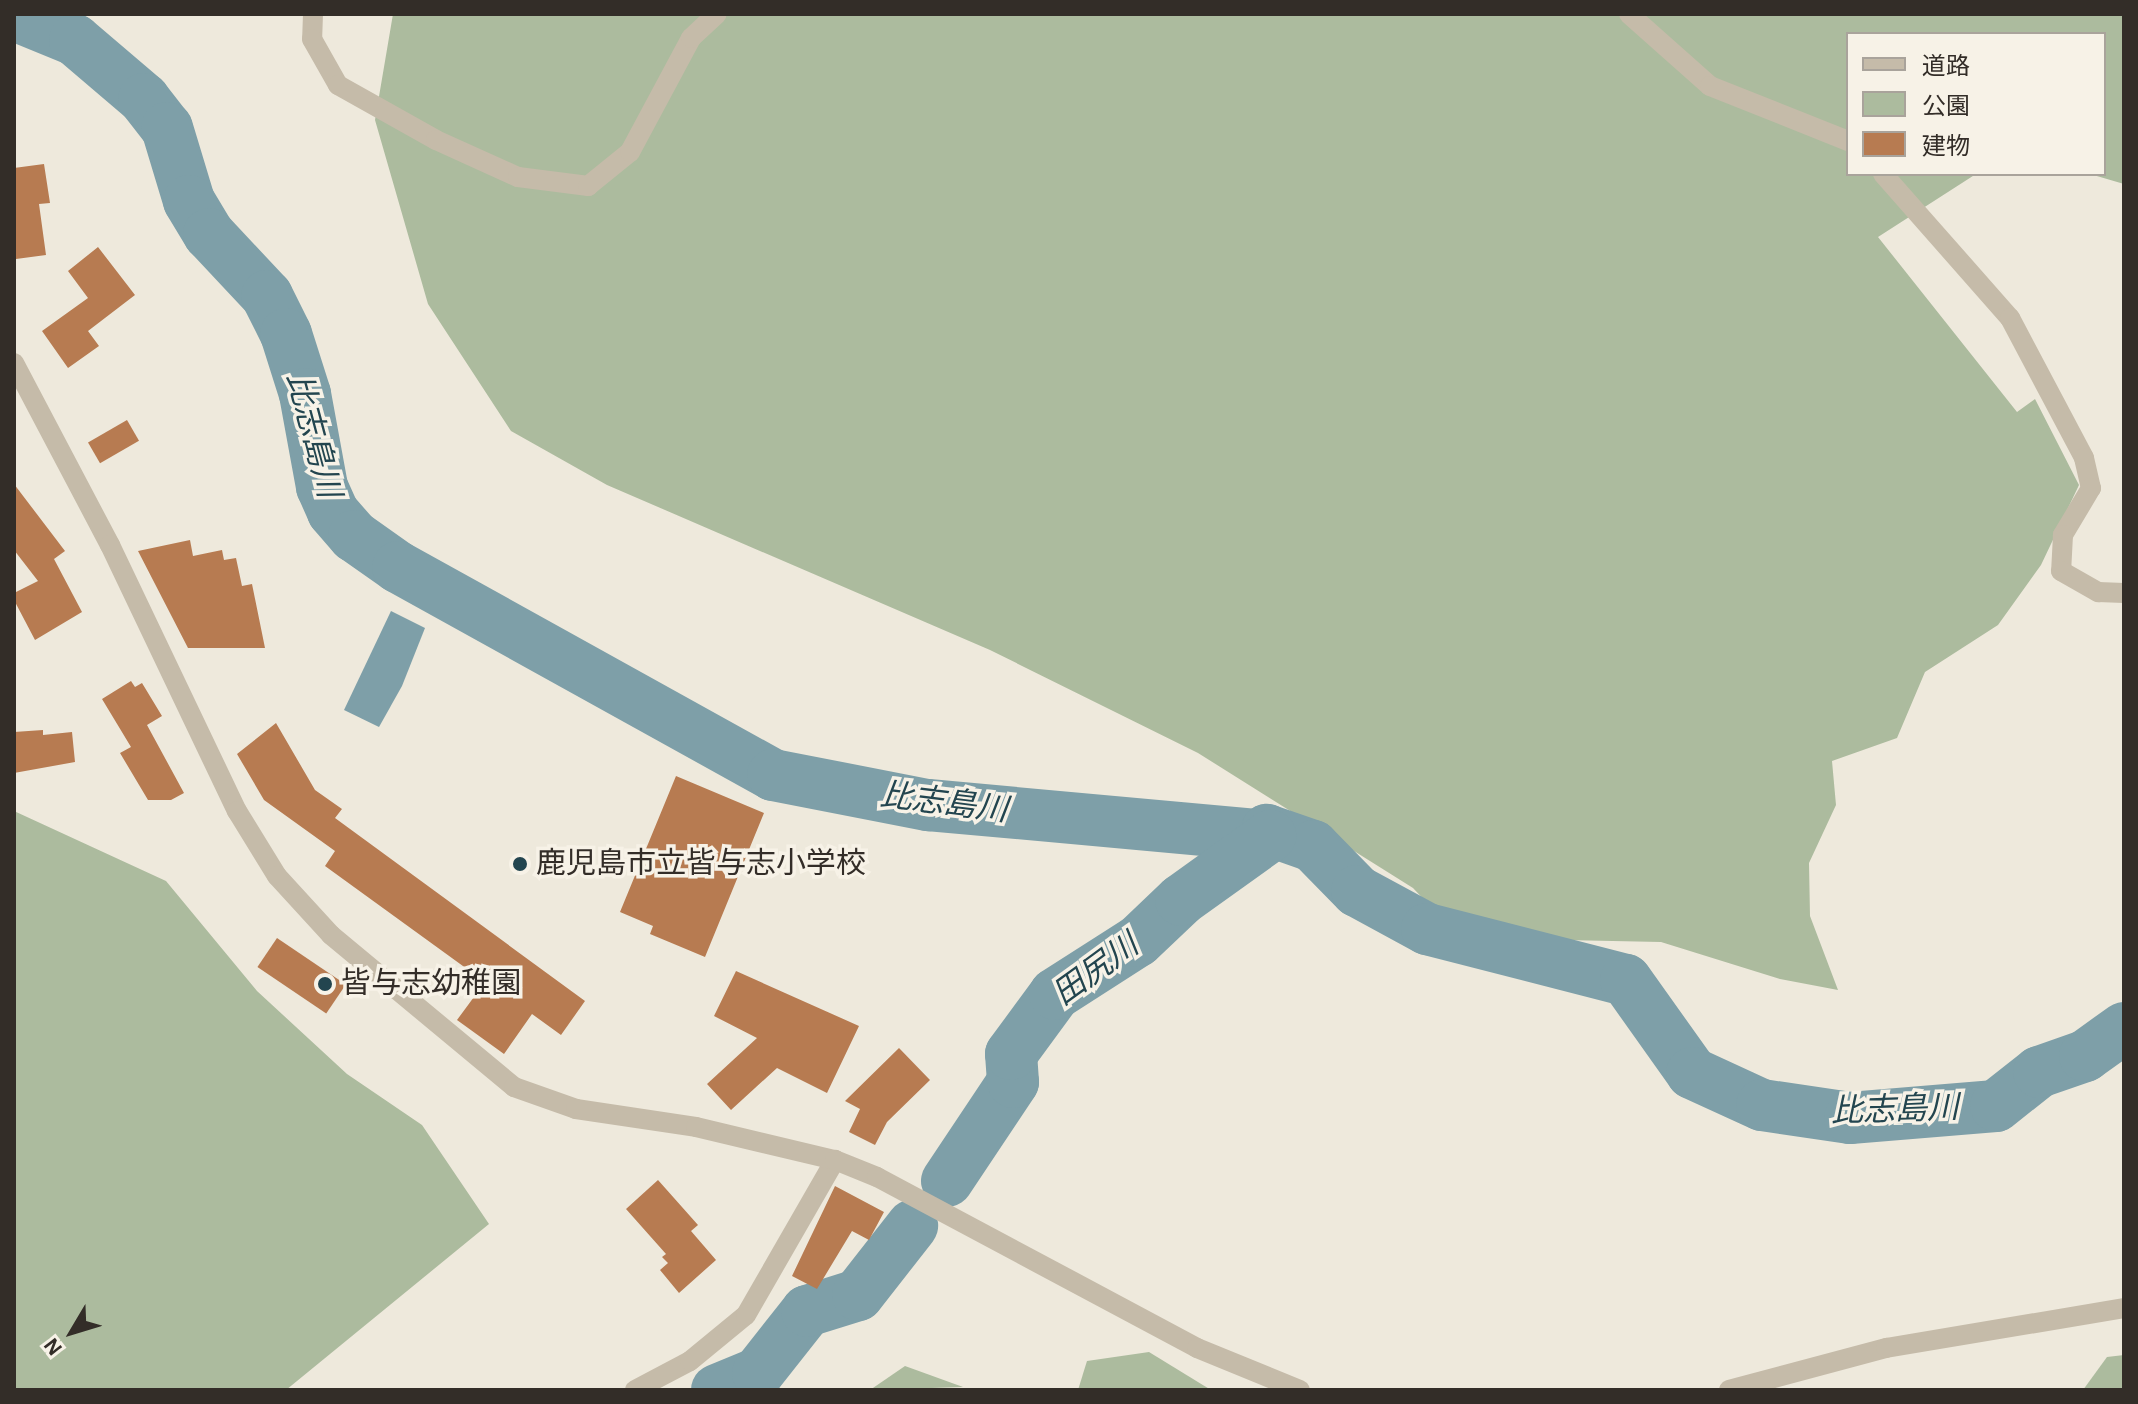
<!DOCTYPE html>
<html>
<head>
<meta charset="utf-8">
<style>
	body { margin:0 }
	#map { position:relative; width:2138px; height:1404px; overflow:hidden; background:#eee9dc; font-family:"Alegreya Sans","Noto Sans JP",sans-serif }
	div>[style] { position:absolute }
	.green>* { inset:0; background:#acbb9e }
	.water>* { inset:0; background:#7e9fa8 }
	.river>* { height:52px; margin:-26px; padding:0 26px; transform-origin:26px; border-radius:26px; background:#7e9fa8 }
	.building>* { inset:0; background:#b77b51; transform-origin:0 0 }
	.minor>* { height:20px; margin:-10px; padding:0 10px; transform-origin:10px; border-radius:10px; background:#c5bba9 }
	.tertiary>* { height:20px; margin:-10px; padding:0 10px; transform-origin:10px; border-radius:10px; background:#c5bba9 }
	.dots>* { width:22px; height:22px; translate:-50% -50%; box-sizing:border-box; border:4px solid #f7f2e7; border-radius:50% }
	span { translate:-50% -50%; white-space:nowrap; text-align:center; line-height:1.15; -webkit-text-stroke:7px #f7f2e7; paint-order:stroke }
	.poi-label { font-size:30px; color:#332d28 }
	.left { translate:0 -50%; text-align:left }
	.water-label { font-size:32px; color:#23454f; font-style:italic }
	.frame { position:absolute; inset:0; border:16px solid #332d28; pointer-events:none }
	.legend { position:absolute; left:1846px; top:32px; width:260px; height:144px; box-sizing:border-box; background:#f7f2e7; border:2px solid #a9a39b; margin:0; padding:10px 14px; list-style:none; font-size:24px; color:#332d28 }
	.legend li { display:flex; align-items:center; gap:16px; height:40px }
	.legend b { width:40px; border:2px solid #a9a39b }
	.north { position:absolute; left:32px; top:1292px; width:80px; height:80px; -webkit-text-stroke:6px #f7f2e7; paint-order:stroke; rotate:232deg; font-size:22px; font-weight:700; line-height:32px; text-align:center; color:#332d28 }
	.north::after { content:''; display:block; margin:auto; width:28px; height:36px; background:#332d28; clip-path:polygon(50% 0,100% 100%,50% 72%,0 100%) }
</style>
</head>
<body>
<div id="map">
	<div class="green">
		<i style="clip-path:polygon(393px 14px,2124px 14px,2124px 184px,2090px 174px,2104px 174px,2104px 34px,1848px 34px,1848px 174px,1976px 174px,1878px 237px,2017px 412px,2035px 399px,2079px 485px,2041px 565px,1998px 625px,1925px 672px,1897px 738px,1832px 761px,1836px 805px,1809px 863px,1810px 916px,1838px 990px,1780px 979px,1661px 942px,1564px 940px,1489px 926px,1431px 907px,1413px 888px,1198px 753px,990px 650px,607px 485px,511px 431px,428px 304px,375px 120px)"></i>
		<i style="clip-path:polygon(14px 811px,166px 881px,257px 991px,347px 1074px,422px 1125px,489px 1224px,286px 1390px,14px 1390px)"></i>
		<i style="clip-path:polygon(1149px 1352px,1211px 1390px,1078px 1390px,1087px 1361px)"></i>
		<i style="clip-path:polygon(2124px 1355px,2124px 1390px,2083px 1390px,2107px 1357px)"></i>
		<i style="clip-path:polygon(905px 1366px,963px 1387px,870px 1390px)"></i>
	</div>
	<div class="water">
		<i style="clip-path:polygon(391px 611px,425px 628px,402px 686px,379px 727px,344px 710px)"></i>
	</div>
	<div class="river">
		<i style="left:14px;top:15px;width:66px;rotate:22.3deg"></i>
		<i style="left:75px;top:40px;width:91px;rotate:40.5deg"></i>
		<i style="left:144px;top:99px;width:37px;rotate:52deg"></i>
		<i style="left:167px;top:128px;width:76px;rotate:73.2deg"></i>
		<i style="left:189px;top:201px;width:39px;rotate:59deg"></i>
		<i style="left:209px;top:234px;width:85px;rotate:46.9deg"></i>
		<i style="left:267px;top:296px;width:42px;rotate:63.4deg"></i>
		<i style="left:286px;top:334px;width:63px;rotate:72.4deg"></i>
		<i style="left:305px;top:394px;width:95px;rotate:79.6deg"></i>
		<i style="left:322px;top:487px;width:27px;rotate:66deg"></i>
		<i style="left:333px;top:512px;width:32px;rotate:49deg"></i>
		<i style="left:354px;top:536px;width:54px;rotate:35.2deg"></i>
		<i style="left:398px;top:567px;width:429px;rotate:29deg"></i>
		<i style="left:773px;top:775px;width:158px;rotate:11deg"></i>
		<i style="left:928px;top:805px;width:343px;rotate:5.2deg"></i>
		<i style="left:1270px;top:836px;width:7px;rotate:-117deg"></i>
		<i style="left:1267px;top:830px;width:49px;rotate:19.2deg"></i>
		<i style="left:1313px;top:846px;width:63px;rotate:45.6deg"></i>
		<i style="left:1357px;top:891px;width:80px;rotate:28.5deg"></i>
		<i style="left:1427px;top:929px;width:205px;rotate:14.4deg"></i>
		<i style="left:1626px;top:980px;width:114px;rotate:54.6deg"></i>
		<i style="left:1692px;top:1073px;width:77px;rotate:24.6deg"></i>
		<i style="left:1762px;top:1105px;width:89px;rotate:8.4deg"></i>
		<i style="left:1850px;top:1118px;width:146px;rotate:-4.7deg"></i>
		<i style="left:1996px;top:1106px;width:55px;rotate:-38.3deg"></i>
		<i style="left:2039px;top:1072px;width:49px;rotate:-19.2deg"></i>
		<i style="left:2085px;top:1056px;width:48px;rotate:-35.7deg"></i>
		<i style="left:947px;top:1181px;width:119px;rotate:-56.3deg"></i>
		<i style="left:1013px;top:1082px;width:28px;rotate:-94deg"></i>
		<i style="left:1011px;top:1054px;width:74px;rotate:-53.7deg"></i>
		<i style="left:1055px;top:994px;width:98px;rotate:-32.6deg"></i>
		<i style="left:1138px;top:941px;width:59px;rotate:-43.6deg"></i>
		<i style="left:1181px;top:900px;width:110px;rotate:-35.7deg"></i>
		<i style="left:717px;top:1390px;width:44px;rotate:-22.5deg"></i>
		<i style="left:758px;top:1373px;width:79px;rotate:-51.7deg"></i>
		<i style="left:807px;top:1311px;width:53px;rotate:-17.4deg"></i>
		<i style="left:858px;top:1295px;width:88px;rotate:-52deg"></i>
	</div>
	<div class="building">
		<i style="clip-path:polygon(44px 164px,50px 203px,39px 204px,46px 255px,16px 259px,14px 168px)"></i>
		<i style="clip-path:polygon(98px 247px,135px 295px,88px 331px,99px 346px,68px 368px,42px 331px,88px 298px,68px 271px)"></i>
		<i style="left:127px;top:420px;width:24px;height:45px;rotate:60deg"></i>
		<i style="clip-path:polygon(14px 484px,65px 551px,54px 559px,82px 612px,35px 640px,14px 600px,14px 593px,38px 581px,14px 550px)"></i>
		<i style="clip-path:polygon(190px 540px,193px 556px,222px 550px,224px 560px,236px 558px,242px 586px,252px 584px,265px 648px,188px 648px,138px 551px)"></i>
		<i style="clip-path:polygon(131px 681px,135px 687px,142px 683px,162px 716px,147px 725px,184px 793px,171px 800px,148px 800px,120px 753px,131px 747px,102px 699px)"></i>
		<i style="clip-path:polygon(276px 723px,315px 790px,342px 809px,335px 818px,585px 1001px,561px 1035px,532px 1014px,504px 1054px,457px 1020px,485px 982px,325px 866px,335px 851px,264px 800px,237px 754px)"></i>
		<i style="clip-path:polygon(43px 730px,43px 735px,72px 732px,75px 762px,14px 773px,14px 732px)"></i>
		<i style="clip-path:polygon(676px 776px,764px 813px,705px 957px,650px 934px,653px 926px,620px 912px)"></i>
		<i style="left:277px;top:938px;width:83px;height:35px;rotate:34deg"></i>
		<i style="clip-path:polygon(736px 971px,859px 1026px,827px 1093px,777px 1068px,731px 1110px,707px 1084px,757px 1038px,714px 1016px)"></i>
		<i style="clip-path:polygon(899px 1048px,930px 1080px,887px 1122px,875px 1145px,849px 1132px,860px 1109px,845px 1101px)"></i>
		<i style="clip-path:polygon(658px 1180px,698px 1225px,691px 1231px,716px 1260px,679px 1293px,660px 1270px,668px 1263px,662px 1257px,666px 1254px,626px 1209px)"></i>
		<i style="clip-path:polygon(835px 1186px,884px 1212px,869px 1240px,852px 1231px,817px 1289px,792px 1276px)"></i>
	</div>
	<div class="minor">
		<i style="left:313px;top:14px;width:25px;rotate:92deg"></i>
		<i style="left:312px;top:39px;width:53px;rotate:60.5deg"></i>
		<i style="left:338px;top:85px;width:112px;rotate:29.3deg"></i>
		<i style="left:436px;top:140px;width:90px;rotate:24.3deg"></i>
		<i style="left:518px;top:177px;width:71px;rotate:7.3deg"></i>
		<i style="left:588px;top:186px;width:54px;rotate:-39deg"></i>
		<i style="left:630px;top:152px;width:129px;rotate:-61.8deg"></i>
		<i style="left:691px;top:38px;width:35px;rotate:-43deg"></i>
		<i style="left:1629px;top:14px;width:108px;rotate:41.6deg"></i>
		<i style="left:1710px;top:86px;width:149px;rotate:21.7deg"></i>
		<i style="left:1883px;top:174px;width:192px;rotate:48.6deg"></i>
		<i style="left:2010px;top:318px;width:158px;rotate:62.1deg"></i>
		<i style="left:2084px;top:458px;width:31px;rotate:77deg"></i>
		<i style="left:2091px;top:488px;width:55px;rotate:120.8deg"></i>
		<i style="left:2063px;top:535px;width:36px;rotate:93deg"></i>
		<i style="left:2061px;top:571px;width:43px;rotate:29.6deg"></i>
		<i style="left:2098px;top:592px;width:26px;rotate:2deg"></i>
		<i style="left:14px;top:363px;width:206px;rotate:62.2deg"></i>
		<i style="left:110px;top:545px;width:295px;rotate:64.5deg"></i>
		<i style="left:237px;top:811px;width:76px;rotate:58.4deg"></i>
		<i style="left:277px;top:876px;width:80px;rotate:47.5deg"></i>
		<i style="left:635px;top:1390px;width:62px;rotate:-27.8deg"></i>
		<i style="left:690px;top:1361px;width:72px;rotate:-39.4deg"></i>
		<i style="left:746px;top:1315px;width:179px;rotate:-60.1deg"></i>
	</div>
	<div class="tertiary">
		<i style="left:331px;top:935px;width:238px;rotate:39.7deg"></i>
		<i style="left:514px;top:1087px;width:66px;rotate:19.5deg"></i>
		<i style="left:576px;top:1109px;width:121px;rotate:8.5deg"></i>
		<i style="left:696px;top:1127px;width:143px;rotate:13.4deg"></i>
		<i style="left:835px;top:1160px;width:45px;rotate:22deg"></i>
		<i style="left:877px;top:1177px;width:363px;rotate:28.1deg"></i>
		<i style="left:1197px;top:1348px;width:111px;rotate:22.2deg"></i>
		<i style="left:1729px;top:1390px;width:163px;rotate:-15deg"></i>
		<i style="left:1886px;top:1348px;width:241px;rotate:-9.5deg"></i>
	</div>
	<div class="dots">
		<i style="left:520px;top:864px;background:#23454f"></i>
		<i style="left:325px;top:984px;background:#23454f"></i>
	</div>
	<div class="poi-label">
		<span class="left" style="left:536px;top:864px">鹿児島市立皆与志小学校</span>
		<span class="left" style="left:341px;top:984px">皆与志幼稚園</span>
	</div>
	<div class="water-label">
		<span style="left:313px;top:435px;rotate:75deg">比志島川</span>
		<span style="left:944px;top:803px;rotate:7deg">比志島川</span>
		<span style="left:1096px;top:970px;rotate:-36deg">田尻川</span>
		<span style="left:1895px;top:1110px;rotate:-2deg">比志島川</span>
	</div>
	<div class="frame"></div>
	<ul class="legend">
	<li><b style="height:10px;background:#c5bba9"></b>道路</li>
	<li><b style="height:22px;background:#acbb9e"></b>公園</li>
	<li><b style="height:22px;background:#b77b51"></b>建物</li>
	</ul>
	<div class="north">N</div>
</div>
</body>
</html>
